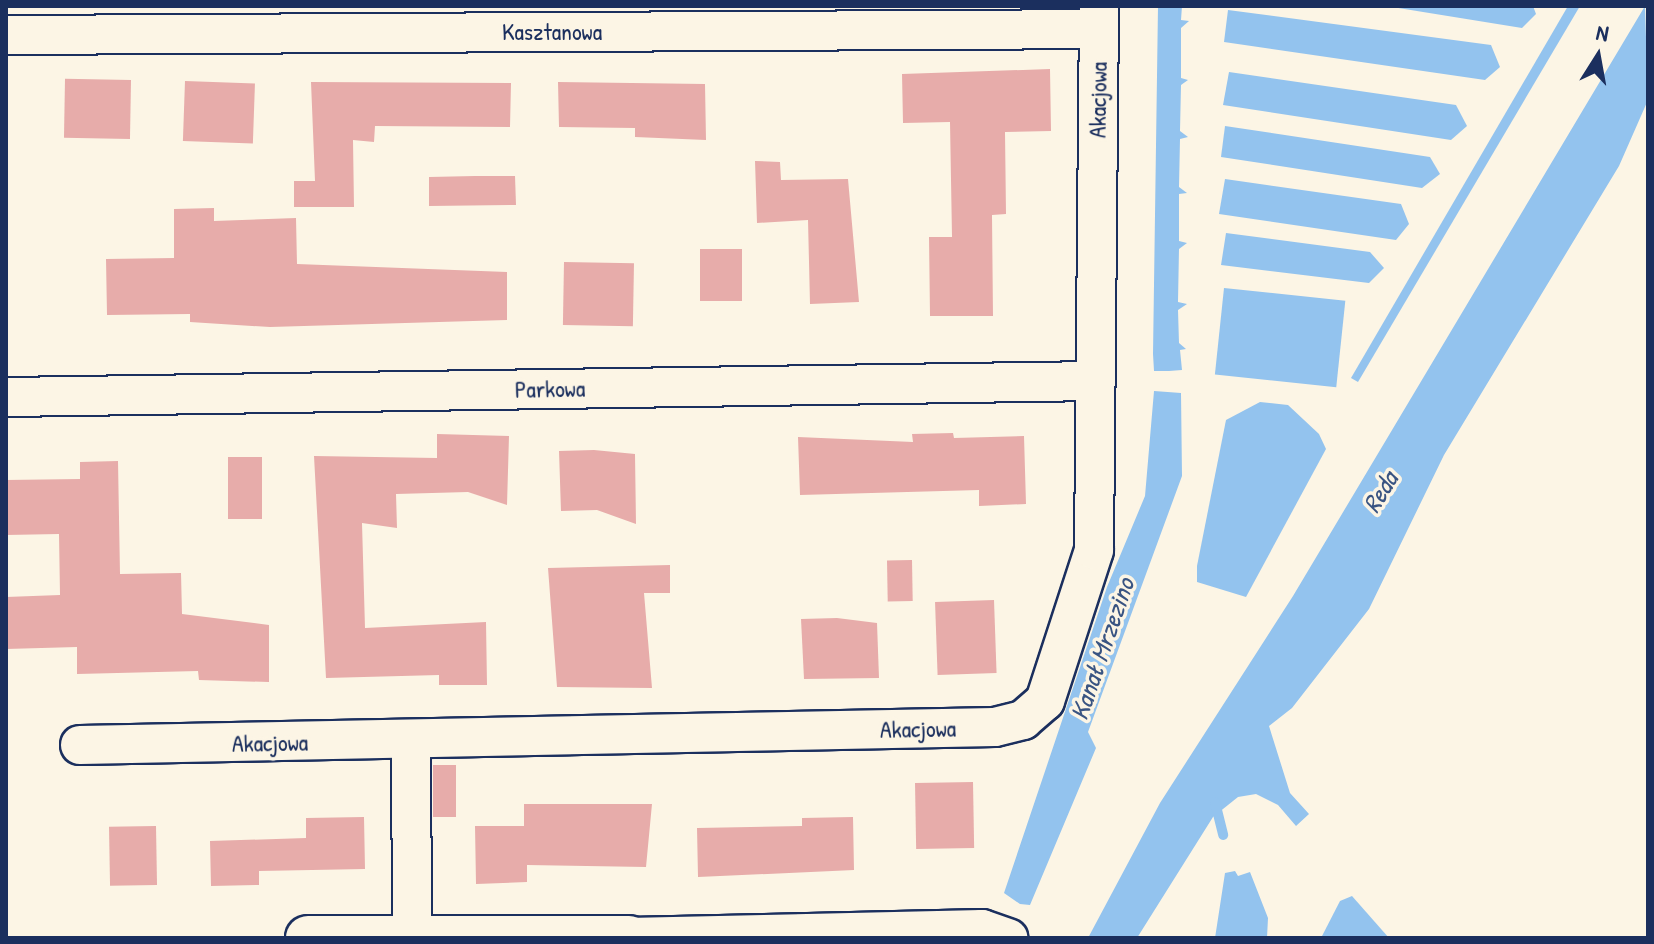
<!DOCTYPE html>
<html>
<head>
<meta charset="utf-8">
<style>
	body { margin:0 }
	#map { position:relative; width:1654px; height:944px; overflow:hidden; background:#fcf5e5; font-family:"Patrick Hand",sans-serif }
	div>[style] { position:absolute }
	.water>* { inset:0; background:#93c3ee; transform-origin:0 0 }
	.stream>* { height:10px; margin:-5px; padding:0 5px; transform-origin:5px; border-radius:5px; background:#93c3ee }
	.building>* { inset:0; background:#e7acaa; transform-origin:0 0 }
	.roads { filter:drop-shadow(2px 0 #1b2f5e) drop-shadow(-2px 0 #1b2f5e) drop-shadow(0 2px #1b2f5e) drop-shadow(0 -2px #1b2f5e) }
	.street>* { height:38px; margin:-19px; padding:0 19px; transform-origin:19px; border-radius:19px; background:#fcf5e5 }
	.secondary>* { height:44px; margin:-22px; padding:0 22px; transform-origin:22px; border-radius:22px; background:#fcf5e5 }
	span { translate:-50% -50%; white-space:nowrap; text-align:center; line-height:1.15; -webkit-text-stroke:7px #fcf5e5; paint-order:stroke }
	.street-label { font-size:24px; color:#1b2f5e }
	.water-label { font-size:26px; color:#395482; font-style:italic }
	.frame { position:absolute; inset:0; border:8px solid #1b2f5e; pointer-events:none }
	.north { position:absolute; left:1558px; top:16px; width:80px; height:80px; -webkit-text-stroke:6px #fcf5e5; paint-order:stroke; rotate:11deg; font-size:22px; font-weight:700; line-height:32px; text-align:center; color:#1b2f5e }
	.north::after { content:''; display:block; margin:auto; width:28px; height:36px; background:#1b2f5e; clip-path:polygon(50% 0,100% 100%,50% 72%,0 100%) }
</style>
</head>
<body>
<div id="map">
	<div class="water">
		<i style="clip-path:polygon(1158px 6px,1182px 6px,1181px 20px,1189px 21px,1181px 28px,1181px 78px,1188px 80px,1181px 85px,1180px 131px,1188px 137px,1180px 139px,1179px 187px,1187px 193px,1179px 194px,1179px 241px,1187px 243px,1179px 249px,1178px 302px,1187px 304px,1178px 310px,1179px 343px,1186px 349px,1180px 350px,1182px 370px,1169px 371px,1154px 371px,1153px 354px)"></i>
		<i style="clip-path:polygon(1386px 6px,1533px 6px,1536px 14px,1522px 28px)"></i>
		<i style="clip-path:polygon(1568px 6px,1580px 6px,1358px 382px,1351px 378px)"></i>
		<i style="clip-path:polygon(1645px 6px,1648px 100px,1619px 166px,1444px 455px,1369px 609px,1292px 708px,1269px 726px,1290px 793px,1309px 814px,1296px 826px,1278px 805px,1256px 794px,1238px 797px,1213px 817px,1137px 938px,1088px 938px,1160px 803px,1293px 596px)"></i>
		<i style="clip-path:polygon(1228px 10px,1491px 45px,1500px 67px,1485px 80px,1224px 42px)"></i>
		<i style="clip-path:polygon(1229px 72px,1456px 105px,1467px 126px,1451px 140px,1223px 105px)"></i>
		<i style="clip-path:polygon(1225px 126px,1430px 157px,1440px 174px,1422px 188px,1221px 157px)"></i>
		<i style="clip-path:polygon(1225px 179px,1401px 204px,1409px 224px,1396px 240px,1219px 214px)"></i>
		<i style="clip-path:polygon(1226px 233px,1370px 252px,1384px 268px,1369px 283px,1221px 265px)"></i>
		<i style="left:1224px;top:288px;width:122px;height:87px;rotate:6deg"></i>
		<i style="clip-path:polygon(1154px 391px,1181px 393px,1182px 476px,1088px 732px,1096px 748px,1030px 905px,1020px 904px,1004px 893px,1107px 587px,1145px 496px)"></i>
		<i style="clip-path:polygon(1260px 402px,1288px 405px,1319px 434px,1326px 449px,1246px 597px,1197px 582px,1197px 566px,1226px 420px)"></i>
		<i style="clip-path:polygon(1235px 871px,1238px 876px,1250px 872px,1268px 918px,1267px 938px,1215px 938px,1225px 873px)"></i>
		<i style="clip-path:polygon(1352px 896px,1389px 938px,1321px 938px,1340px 901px)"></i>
	</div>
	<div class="stream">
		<i style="left:1215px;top:802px;width:34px;rotate:76deg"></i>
	</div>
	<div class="building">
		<i style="clip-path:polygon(1050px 69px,1051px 131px,1005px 132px,1006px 214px,992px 215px,993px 316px,930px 316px,929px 237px,952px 237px,950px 122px,903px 123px,902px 74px)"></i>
		<i style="left:131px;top:80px;width:59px;height:66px;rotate:91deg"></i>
		<i style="left:185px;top:81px;width:70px;height:60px;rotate:2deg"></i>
		<i style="clip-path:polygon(311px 82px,511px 83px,510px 127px,375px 126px,374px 142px,353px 140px,354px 207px,294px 207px,294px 181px,315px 181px)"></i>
		<i style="clip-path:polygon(558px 82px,705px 84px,706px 140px,635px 137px,635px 128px,559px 127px)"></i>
		<i style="clip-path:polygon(755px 161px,780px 162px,781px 180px,848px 179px,859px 302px,810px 304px,808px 220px,757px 223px)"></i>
		<i style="clip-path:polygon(475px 176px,515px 176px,516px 205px,429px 206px,429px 177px)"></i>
		<i style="clip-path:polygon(214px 208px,214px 221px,296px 218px,297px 264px,507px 272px,507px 320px,270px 327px,190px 322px,190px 314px,107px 315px,106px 259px,174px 258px,174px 209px)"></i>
		<i style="left:700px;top:249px;width:42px;height:52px"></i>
		<i style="left:564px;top:262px;width:70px;height:63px;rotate:1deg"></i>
		<i style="clip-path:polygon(953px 433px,954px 438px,1024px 436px,1026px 504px,979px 506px,979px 490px,800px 495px,798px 437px,913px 442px,912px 434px)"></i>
		<i style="clip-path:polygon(437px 434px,509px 436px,507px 505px,468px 492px,396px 494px,397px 528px,362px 523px,365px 628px,486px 622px,487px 685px,439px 685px,439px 675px,326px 678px,314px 456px,437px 458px)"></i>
		<i style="clip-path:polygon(594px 450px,635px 454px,636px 524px,597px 510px,561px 511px,559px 451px)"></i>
		<i style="left:228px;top:457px;width:34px;height:62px"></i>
		<i style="clip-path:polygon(118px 461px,120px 574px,181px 573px,182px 614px,269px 625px,269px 682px,199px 680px,198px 671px,77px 674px,77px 647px,6px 649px,6px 597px,60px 595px,59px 534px,6px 535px,6px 480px,80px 479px,80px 462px)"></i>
		<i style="left:912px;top:560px;width:41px;height:25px;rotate:89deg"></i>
		<i style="clip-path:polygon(670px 565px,670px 593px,644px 593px,652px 688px,557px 687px,548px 568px)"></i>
		<i style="left:994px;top:600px;width:73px;height:59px;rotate:88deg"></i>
		<i style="clip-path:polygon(837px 618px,877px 623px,879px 678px,804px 679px,801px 619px)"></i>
		<i style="left:433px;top:765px;width:23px;height:52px"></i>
		<i style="left:973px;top:782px;width:66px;height:58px;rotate:89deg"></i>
		<i style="clip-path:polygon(524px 804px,652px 804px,646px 867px,527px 865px,527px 882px,476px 884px,475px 826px,524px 826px)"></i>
		<i style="clip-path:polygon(364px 817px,365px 869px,259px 871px,259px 885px,211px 886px,210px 841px,306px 838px,306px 818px)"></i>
		<i style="clip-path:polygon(853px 817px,854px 870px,698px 877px,697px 828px,802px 826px,802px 818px)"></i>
		<i style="left:156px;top:826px;width:59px;height:47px;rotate:89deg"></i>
	</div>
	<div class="roads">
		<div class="street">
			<i style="left:6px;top:35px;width:1093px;rotate:-0.31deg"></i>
			<i style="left:6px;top:397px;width:1088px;rotate:-0.84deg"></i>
			<i style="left:411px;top:741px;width:195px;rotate:89.7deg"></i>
			<i style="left:80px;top:745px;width:915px;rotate:-1.13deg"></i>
			<i style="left:995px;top:727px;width:29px;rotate:-14deg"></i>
			<i style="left:1023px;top:720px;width:29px;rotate:-41deg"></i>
			<i style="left:1045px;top:701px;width:159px;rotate:-72deg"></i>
			<i style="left:1094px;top:550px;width:544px;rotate:-89.47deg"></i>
			<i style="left:628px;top:937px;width:354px;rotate:-1.3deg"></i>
			<i style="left:982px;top:929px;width:28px;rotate:19deg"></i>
		</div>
		<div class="secondary">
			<i style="left:308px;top:938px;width:321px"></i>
		</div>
	</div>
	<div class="street-label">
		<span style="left:552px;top:32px">Kasztanowa</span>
		<span style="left:1098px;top:100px;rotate:-89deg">Akacjowa</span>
		<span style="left:550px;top:389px;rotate:-1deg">Parkowa</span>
		<span style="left:918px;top:729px;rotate:-1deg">Akacjowa</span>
		<span style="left:270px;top:743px;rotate:-1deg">Akacjowa</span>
	</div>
	<div class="water-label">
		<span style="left:1380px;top:492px;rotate:-59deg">Reda</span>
		<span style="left:1102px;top:649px;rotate:-71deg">Kanał Mrzezino</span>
	</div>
	<div class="frame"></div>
	<div class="north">N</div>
</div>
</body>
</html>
